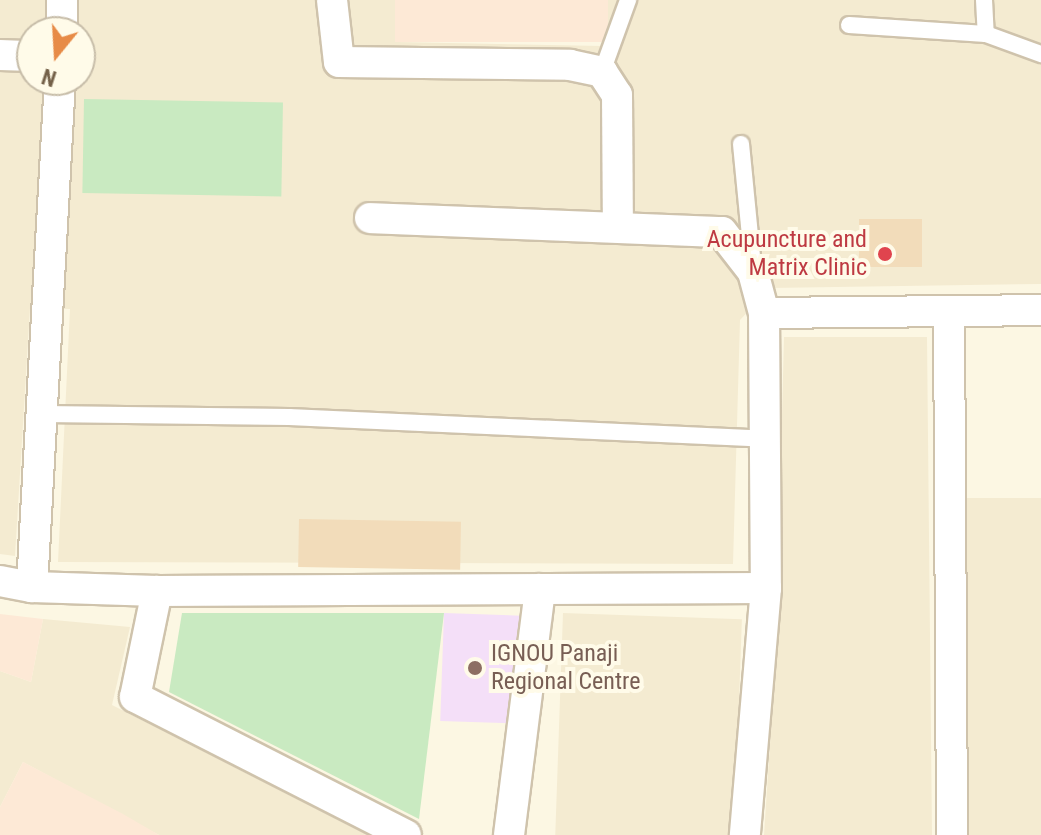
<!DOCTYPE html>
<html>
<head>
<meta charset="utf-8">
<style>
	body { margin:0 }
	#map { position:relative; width:1041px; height:835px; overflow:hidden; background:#fcf7e3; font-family:"Roboto Condensed",sans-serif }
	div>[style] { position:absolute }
	.residential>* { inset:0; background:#f4ebd1; transform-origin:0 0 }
	.commercial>* { inset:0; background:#fde9d6; transform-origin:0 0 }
	.education>* { inset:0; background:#f4dff8; transform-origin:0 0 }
	.green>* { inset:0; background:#c9eac1; transform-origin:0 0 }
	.building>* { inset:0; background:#f2dcba; transform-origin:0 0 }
	.roads { filter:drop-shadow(2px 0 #cfc3ac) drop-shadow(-2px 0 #cfc3ac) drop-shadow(0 2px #cfc3ac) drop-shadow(0 -2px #cfc3ac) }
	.service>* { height:16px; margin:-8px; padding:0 8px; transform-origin:8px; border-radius:8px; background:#fff }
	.minor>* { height:30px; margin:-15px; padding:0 15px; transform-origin:15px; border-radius:15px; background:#fff }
	.dots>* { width:22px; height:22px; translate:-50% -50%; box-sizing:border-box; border:4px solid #fffbe9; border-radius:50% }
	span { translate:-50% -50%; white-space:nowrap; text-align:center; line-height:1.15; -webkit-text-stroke:8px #fffbe9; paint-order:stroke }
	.health-label { font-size:24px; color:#be3a42 }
	.right { translate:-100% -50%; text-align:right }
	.education-label { font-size:24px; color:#785e54 }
	.left { translate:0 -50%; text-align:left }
	.north { position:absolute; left:16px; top:16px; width:80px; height:80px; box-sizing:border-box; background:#fffbe9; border:2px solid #c7bda9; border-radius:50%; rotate:198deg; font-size:22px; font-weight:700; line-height:32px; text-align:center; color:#746149 }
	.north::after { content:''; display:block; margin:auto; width:28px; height:36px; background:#e78b47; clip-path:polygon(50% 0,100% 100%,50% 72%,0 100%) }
</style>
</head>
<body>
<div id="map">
	<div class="residential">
		<i style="clip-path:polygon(evenodd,0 0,395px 0,397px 42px,602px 46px,608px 0,1041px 0,1041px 284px,770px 288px,740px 320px,733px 564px,58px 562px,70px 309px,30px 308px,15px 556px,0 554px,0 0,32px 32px,80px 32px,80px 80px,32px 80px,32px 32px)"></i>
		<i style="clip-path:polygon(784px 337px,927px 337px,932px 835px,764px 835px,776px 653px)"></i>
		<i style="left:967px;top:498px;width:74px;height:337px"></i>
		<i style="left:563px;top:613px;width:179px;height:223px;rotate:2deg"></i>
		<i style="clip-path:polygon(43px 619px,130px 627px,112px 705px,368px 835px,159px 835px,23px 762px,0 807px,0 671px,31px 682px)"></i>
	</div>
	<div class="commercial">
		<i style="left:395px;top:0;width:213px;height:42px"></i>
		<i style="clip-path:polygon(0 614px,43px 619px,31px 682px,0 671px)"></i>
		<i style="clip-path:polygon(23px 762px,123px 814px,159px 835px,0 835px,0 807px)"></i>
	</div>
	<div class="education">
		<i style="left:444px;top:613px;width:77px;height:108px;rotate:2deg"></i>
	</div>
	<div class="green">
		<i style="left:84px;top:99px;width:199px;height:94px;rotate:1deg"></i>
		<i style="clip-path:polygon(182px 613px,444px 613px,419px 819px,169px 692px)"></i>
	</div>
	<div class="building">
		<i style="left:859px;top:219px;width:63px;height:48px"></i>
		<i style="left:299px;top:519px;width:162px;height:48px;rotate:1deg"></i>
	</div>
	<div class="roads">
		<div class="service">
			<i style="left:984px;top:0;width:34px;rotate:87deg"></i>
			<i style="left:849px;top:25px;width:137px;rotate:3.8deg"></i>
			<i style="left:986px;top:34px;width:59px;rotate:20deg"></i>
			<i style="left:602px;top:72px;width:77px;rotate:-70.1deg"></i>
			<i style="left:741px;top:144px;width:124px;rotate:84.4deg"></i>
			<i style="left:44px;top:414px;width:245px;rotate:0.7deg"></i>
			<i style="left:289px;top:417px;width:477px;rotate:2.6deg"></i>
		</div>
		<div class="minor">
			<i style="left:332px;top:0;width:62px;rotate:83.6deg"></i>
			<i style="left:339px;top:62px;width:231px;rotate:0.7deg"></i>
			<i style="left:570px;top:65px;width:33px;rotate:12deg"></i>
			<i style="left:602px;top:72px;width:27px;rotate:57deg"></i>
			<i style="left:617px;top:95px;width:131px;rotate:89.6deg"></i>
			<i style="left:62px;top:32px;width:32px;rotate:-90deg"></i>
			<i style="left:0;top:55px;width:32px;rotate:2deg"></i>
			<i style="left:370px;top:218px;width:352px;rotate:2.3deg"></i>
			<i style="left:722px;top:232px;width:51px;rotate:52.2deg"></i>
			<i style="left:753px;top:272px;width:42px;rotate:75deg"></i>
			<i style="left:764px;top:313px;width:275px;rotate:89.6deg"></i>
			<i style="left:766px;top:588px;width:248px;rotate:94.9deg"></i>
			<i style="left:949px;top:311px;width:524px;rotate:89.67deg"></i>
			<i style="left:764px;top:313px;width:277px;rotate:-0.6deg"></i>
			<i style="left:0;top:581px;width:33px;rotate:11deg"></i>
			<i style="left:32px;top:587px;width:125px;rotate:1.8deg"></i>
			<i style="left:157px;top:591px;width:609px;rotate:-0.28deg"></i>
			<i style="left:32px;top:587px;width:508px;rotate:-86.84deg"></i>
			<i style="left:157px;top:591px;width:108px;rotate:101.7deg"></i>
			<i style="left:135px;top:697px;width:304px;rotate:27deg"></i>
			<i style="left:509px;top:835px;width:248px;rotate:-82.8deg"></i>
		</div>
	</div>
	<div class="dots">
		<i style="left:885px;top:254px;background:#e0444e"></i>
		<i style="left:475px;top:668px;background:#8d6e63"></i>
	</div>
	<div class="health-label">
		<span class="right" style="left:867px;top:254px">Acupuncture and<br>Matrix Clinic</span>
	</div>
	<div class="education-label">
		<span class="left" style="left:491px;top:668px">IGNOU Panaji<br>Regional Centre</span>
	</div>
	<div class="north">N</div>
</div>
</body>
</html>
